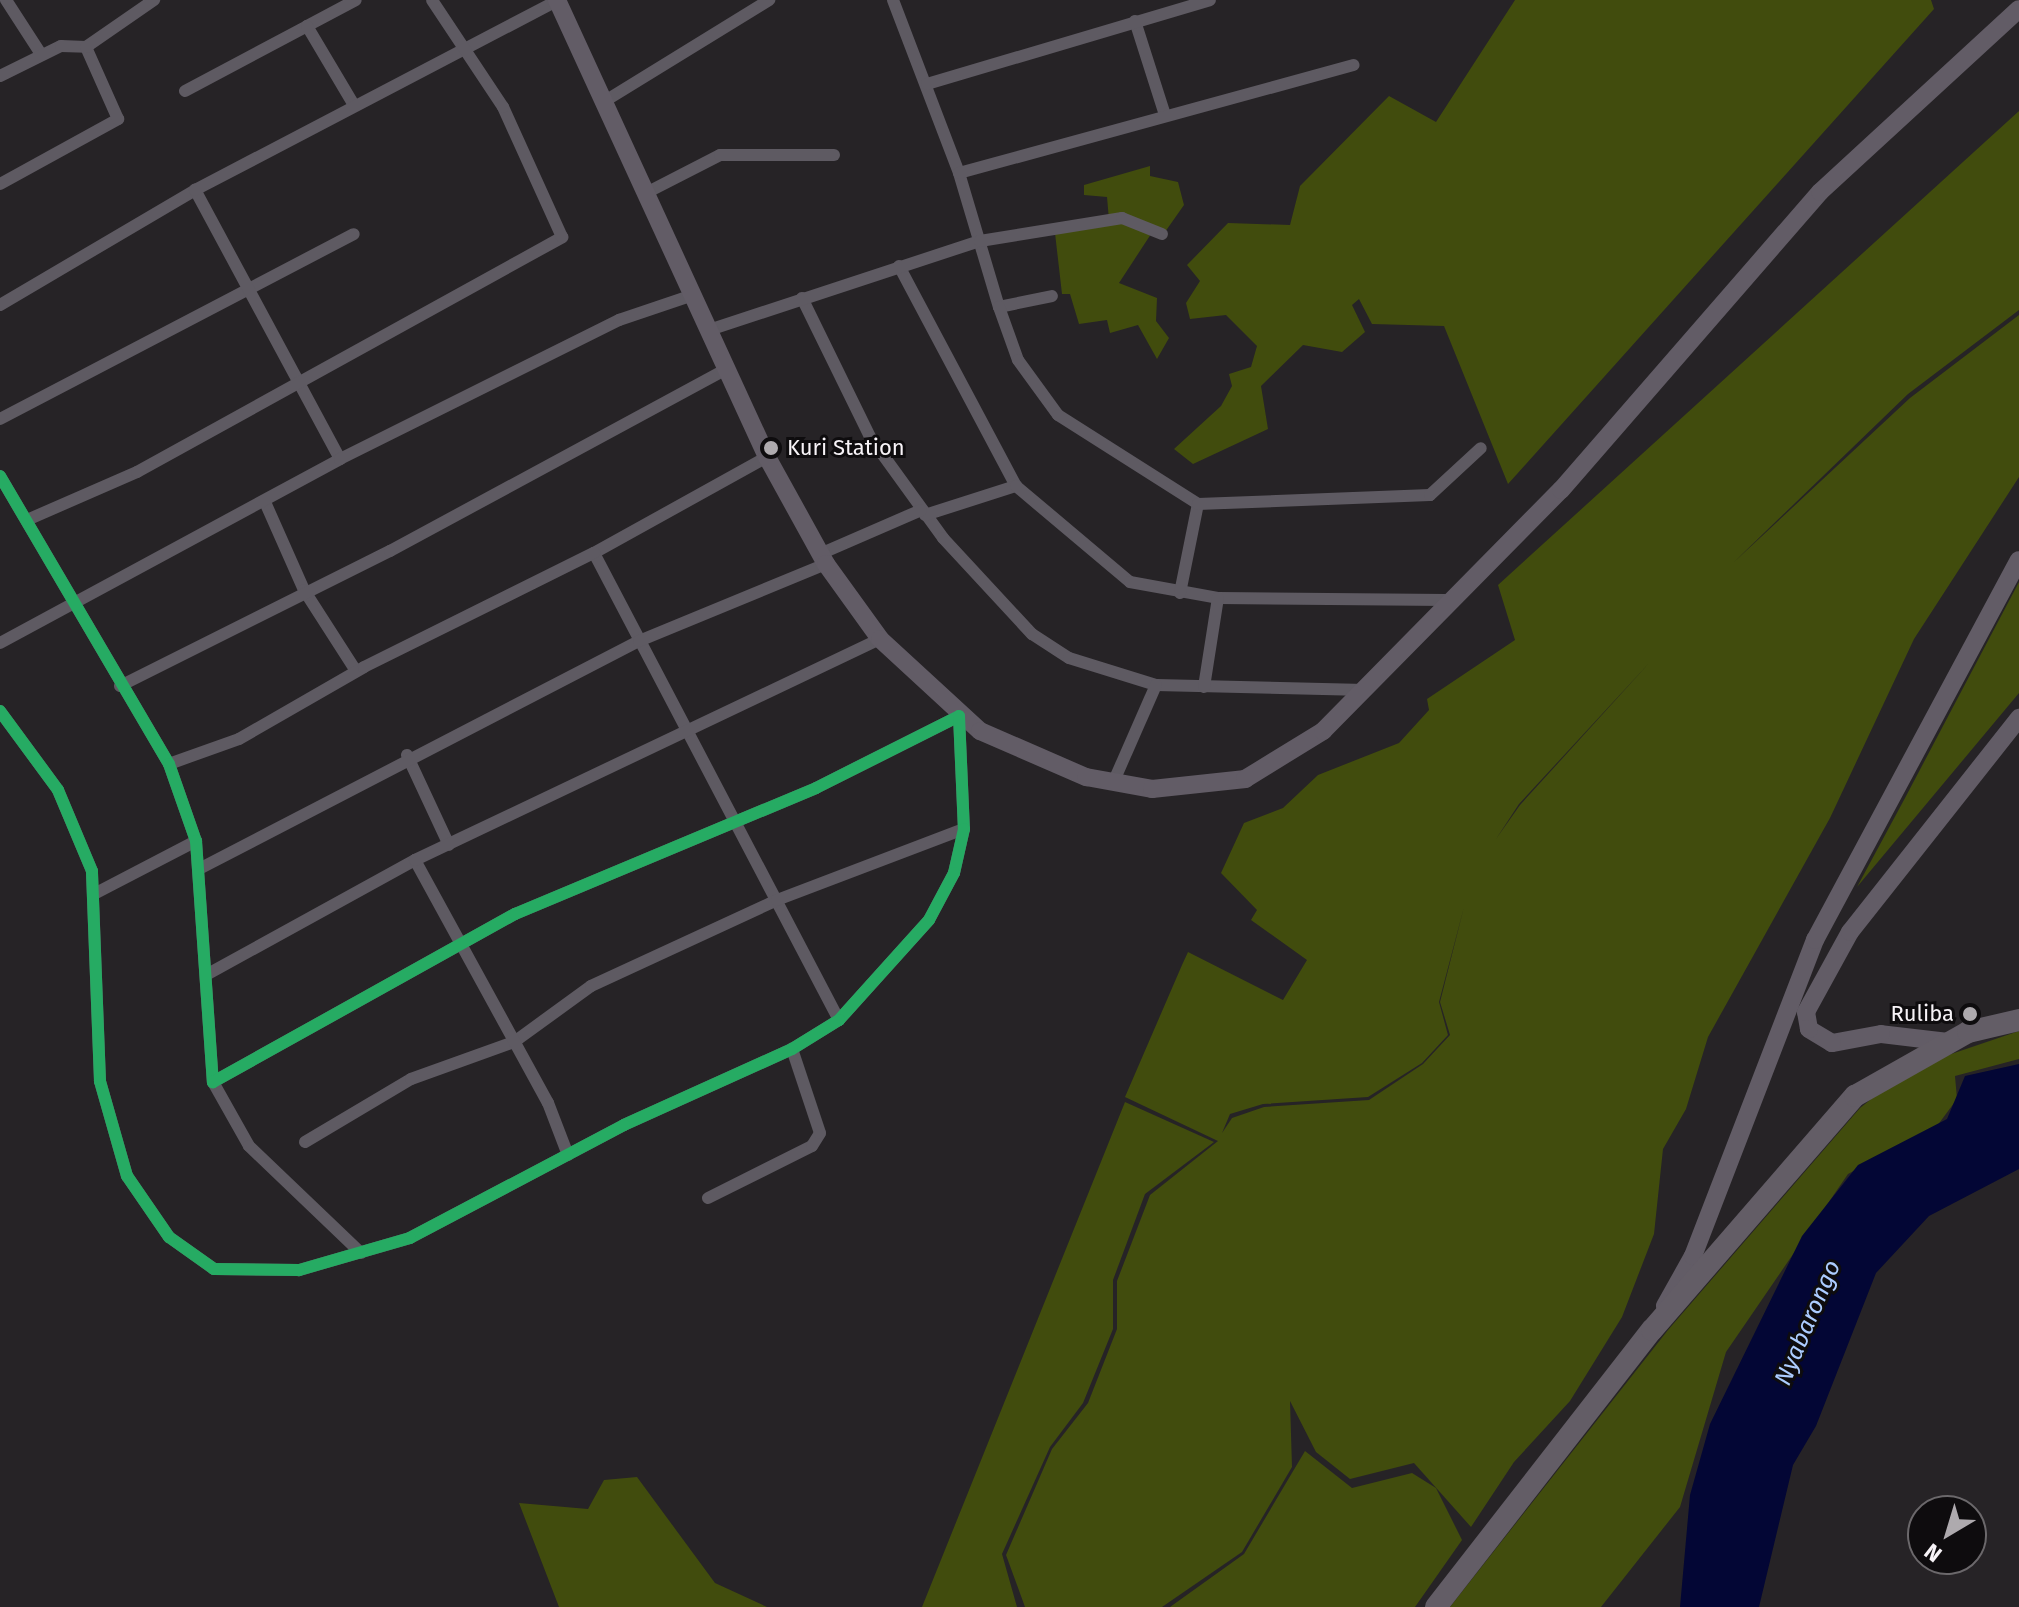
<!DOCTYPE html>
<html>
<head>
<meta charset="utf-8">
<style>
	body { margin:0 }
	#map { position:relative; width:2019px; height:1607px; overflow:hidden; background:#262326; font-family:"Fira Sans",sans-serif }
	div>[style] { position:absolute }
	.green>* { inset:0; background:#414c0d }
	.water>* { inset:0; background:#030635 }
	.minor>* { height:12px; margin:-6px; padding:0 6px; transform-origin:6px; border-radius:6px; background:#5e5a62 }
	.secondary>* { height:18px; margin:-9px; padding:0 9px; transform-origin:9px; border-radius:9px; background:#625c66 }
	.trunk>* { height:22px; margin:-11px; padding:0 11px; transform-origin:11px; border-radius:11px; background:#635d66 }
	.cycleway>* { height:12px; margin:-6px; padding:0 6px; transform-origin:6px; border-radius:6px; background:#26ab63 }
	.dots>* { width:22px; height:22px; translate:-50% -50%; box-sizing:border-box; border:4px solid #0e0c0e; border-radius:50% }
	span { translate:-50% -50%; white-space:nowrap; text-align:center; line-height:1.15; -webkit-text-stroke:6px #0e0c0e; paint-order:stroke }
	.poi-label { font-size:22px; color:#f7f3f7 }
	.left { translate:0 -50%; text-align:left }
	.right { translate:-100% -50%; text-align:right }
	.water-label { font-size:24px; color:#acccff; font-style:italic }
	.north { position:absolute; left:1907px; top:1495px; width:80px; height:80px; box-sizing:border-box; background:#0e0c0e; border:2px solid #6b686b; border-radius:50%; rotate:218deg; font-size:22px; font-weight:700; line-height:32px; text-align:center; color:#f7f3f7 }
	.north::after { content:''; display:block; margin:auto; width:28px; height:36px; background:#aeaaae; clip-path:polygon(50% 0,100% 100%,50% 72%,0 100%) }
</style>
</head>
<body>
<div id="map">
	<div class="green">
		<i style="clip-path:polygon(1515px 0,1931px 0,1934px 9px,1508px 484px,1444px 326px,1372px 324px,1359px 299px,1352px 305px,1365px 332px,1342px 352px,1303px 345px,1261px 386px,1268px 429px,1193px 464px,1174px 449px,1221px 406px,1232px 386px,1229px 374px,1251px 367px,1257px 346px,1226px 315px,1190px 319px,1186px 303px,1200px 281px,1187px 265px,1228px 223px,1290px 225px,1300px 186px,1389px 96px,1436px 122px)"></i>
		<i style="clip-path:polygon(evenodd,2019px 111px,2019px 310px,1908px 394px,1733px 563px,1910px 398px,2019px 315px,2019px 477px,1914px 639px,1830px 818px,1708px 1037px,1686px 1109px,1663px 1149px,1654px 1234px,1622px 1317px,1570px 1401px,1514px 1462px,1471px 1527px,1414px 1463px,1350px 1479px,1316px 1452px,1290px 1401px,1292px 1467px,1242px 1552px,1162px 1607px,1025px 1607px,1006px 1555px,1052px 1449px,1088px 1403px,1117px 1329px,1117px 1281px,1150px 1195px,1218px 1141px,1125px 1097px,1182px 965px,1188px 952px,1283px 1000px,1307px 960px,1251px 920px,1257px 910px,1221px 873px,1244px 823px,1283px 808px,1318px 775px,1399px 743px,1429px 710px,1427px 699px,1515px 640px,1498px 585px,2019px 111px,1651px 661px,1520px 805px,1496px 839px,1519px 804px,1651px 661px,2019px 111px,1464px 907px,1440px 1002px,1450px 1035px,1423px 1064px,1369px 1100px,1264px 1107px,1232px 1118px,1222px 1133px,1230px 1114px,1263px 1104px,1368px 1097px,1422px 1063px,1448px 1035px,1439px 1002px,1464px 907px)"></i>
		<i style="clip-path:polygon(1150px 166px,1150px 176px,1178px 182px,1184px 205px,1165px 232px,1109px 220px,1107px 197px,1084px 195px,1084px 185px)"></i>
		<i style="clip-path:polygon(1122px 221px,1153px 231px,1119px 283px,1157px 298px,1156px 321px,1169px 338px,1157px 359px,1138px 325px,1110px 333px,1107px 320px,1079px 324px,1070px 294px,1062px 294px,1055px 233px)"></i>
		<i style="clip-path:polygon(2019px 582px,2019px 693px,1857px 887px,1905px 798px)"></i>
		<i style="clip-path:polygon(2019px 1031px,2019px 1059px,1955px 1076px,1957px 1099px,1937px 1126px,1848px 1174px,1726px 1352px,1680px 1507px,1601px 1607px,1450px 1607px,1668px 1330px,1860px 1108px,1910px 1068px)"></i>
		<i style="clip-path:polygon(1125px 1102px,1214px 1142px,1145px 1194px,1113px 1280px,1113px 1329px,1083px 1403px,1050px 1447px,1002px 1554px,1017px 1607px,922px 1607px)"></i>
		<i style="clip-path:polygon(1305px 1451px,1352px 1488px,1412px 1473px,1436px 1488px,1462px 1540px,1415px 1607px,1170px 1607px,1244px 1554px)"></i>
		<i style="clip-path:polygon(637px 1477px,715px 1583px,767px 1607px,559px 1607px,519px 1503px,588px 1509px,604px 1480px)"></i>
	</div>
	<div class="water">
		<i style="clip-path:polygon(2019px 1064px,2019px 1169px,1929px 1216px,1876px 1273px,1816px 1426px,1793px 1465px,1759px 1607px,1680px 1607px,1690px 1495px,1710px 1424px,1802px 1236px,1858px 1165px,1947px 1119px,1965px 1076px)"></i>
	</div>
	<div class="minor">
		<i style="left:6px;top:0;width:64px;rotate:57.1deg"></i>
		<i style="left:893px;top:0;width:185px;rotate:69.1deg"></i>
		<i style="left:959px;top:173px;width:140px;rotate:73.4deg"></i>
		<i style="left:999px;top:307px;width:54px;rotate:-11.7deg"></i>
		<i style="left:1135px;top:21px;width:96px;rotate:72.3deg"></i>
		<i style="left:307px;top:26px;width:55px;rotate:-28deg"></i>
		<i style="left:0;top:76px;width:68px;rotate:-26.2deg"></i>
		<i style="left:61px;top:46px;width:25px;rotate:2deg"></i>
		<i style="left:927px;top:84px;width:295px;rotate:-16.5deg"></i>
		<i style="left:185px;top:91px;width:138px;rotate:-28deg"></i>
		<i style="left:307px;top:26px;width:92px;rotate:59.3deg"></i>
		<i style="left:605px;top:101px;width:193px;rotate:-31.6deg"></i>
		<i style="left:959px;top:173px;width:409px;rotate:-15.3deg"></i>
		<i style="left:0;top:184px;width:135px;rotate:-28.8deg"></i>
		<i style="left:118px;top:119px;width:79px;rotate:-114deg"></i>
		<i style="left:86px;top:47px;width:83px;rotate:-34.7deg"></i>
		<i style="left:646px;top:193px;width:83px;rotate:-27.2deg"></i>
		<i style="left:720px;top:155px;width:114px"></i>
		<i style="left:899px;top:266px;width:249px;rotate:62deg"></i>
		<i style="left:802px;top:298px;width:155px;rotate:63.9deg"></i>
		<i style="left:870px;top:437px;width:125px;rotate:54.1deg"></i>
		<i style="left:943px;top:538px;width:131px;rotate:47.2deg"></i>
		<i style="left:1032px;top:634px;width:44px;rotate:33deg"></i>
		<i style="left:1069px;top:658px;width:91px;rotate:17.2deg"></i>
		<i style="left:1156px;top:685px;width:209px;rotate:1.4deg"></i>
		<i style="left:0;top:305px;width:226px;rotate:-30.5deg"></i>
		<i style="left:999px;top:307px;width:56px;rotate:70.3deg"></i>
		<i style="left:1018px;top:360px;width:68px;rotate:54deg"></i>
		<i style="left:1058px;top:415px;width:166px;rotate:32.4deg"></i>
		<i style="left:709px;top:330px;width:285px;rotate:-18.2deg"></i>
		<i style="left:980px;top:241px;width:144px;rotate:-9.2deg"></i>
		<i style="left:1122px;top:218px;width:43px;rotate:21.8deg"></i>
		<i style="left:0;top:419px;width:399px;rotate:-27.6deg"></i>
		<i style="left:767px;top:457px;width:198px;rotate:151deg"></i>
		<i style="left:594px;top:553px;width:527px;rotate:62.32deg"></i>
		<i style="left:340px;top:459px;width:306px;rotate:-118.3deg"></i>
		<i style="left:195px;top:190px;width:408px;rotate:-27.6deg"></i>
		<i style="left:0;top:476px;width:334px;rotate:59.6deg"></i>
		<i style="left:169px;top:764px;width:82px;rotate:70.7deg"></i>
		<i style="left:196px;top:841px;width:242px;rotate:86deg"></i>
		<i style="left:213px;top:1082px;width:346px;rotate:-29.1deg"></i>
		<i style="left:515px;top:914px;width:326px;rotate:-22.7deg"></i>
		<i style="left:816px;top:788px;width:160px;rotate:-26.7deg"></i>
		<i style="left:959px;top:716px;width:113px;rotate:87.5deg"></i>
		<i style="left:964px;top:829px;width:45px;rotate:102.8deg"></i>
		<i style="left:954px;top:873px;width:53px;rotate:118deg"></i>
		<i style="left:929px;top:920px;width:135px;rotate:132deg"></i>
		<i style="left:839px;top:1020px;width:55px;rotate:148.3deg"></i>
		<i style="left:792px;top:1049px;width:184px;rotate:155.7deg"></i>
		<i style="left:624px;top:1125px;width:242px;rotate:152.2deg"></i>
		<i style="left:410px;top:1238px;width:116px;rotate:163.9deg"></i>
		<i style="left:299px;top:1270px;width:85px;rotate:-179.3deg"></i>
		<i style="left:214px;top:1269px;width:55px;rotate:-144.6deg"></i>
		<i style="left:169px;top:1237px;width:74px;rotate:-124.5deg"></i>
		<i style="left:127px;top:1176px;width:99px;rotate:-105.9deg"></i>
		<i style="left:100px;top:1081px;width:210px;rotate:-92.2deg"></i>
		<i style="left:92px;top:871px;width:88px;rotate:-112.8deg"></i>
		<i style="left:58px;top:790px;width:98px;rotate:-126.3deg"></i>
		<i style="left:265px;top:502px;width:96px;rotate:66.1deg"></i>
		<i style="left:304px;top:590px;width:96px;rotate:57.3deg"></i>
		<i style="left:925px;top:515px;width:96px;rotate:-17.7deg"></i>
		<i style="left:1016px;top:486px;width:149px;rotate:40.1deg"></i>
		<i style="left:1130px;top:582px;width:89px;rotate:10.3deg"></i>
		<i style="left:1218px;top:598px;width:229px;rotate:0.5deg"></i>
		<i style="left:27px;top:520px;width:120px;rotate:-23.6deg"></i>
		<i style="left:137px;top:472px;width:486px;rotate:-28.9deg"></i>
		<i style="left:562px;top:237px;width:143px;rotate:-114.4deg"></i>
		<i style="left:503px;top:107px;width:128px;rotate:-123.6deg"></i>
		<i style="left:820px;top:554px;width:110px;rotate:-23.5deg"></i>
		<i style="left:1180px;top:593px;width:91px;rotate:-78.6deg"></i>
		<i style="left:1198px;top:504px;width:232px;rotate:-2.2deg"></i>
		<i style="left:1430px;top:495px;width:69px;rotate:-42.7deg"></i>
		<i style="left:0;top:643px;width:387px;rotate:-28.4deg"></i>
		<i style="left:340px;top:459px;width:312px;rotate:-26.5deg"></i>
		<i style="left:619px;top:320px;width:75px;rotate:-18.7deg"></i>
		<i style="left:120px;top:686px;width:302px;rotate:-26.6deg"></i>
		<i style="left:390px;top:551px;width:382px;rotate:-28.4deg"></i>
		<i style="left:1204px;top:687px;width:90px;rotate:-81.1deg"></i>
		<i style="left:407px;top:755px;width:99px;rotate:65deg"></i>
		<i style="left:169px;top:764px;width:74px;rotate:-19.7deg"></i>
		<i style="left:239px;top:739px;width:144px;rotate:-29.9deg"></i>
		<i style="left:364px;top:667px;width:257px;rotate:-26.4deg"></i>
		<i style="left:1113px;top:783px;width:107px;rotate:-66.3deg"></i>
		<i style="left:199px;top:869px;width:496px;rotate:-27.4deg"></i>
		<i style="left:639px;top:641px;width:202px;rotate:-22.4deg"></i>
		<i style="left:96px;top:893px;width:113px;rotate:-27.5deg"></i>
		<i style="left:206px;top:975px;width:239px;rotate:-28.8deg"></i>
		<i style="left:213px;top:1082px;width:73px;rotate:60.6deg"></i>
		<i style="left:249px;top:1146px;width:155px;rotate:43.7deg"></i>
		<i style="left:305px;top:1142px;width:123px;rotate:-30.7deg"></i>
		<i style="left:411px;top:1079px;width:109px;rotate:-19.8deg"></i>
		<i style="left:514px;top:1042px;width:95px;rotate:-36deg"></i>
		<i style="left:591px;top:986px;width:205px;rotate:-24.8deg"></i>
		<i style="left:777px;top:900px;width:200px;rotate:-20.8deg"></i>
		<i style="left:568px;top:1155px;width:56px;rotate:-111deg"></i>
		<i style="left:548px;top:1103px;width:277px;rotate:-118.7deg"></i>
		<i style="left:415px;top:860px;width:515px;rotate:-25.42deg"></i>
		<i style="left:708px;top:1198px;width:116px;rotate:-26.6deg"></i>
		<i style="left:812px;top:1146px;width:15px;rotate:-58deg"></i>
		<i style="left:820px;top:1133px;width:89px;rotate:-108.4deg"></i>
	</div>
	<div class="secondary">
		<i style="left:557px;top:0;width:503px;rotate:65.32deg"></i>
		<i style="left:767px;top:457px;width:122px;rotate:61.1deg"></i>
		<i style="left:826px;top:564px;width:92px;rotate:54.2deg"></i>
		<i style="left:880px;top:639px;width:136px;rotate:42.6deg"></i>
		<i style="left:980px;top:731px;width:116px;rotate:23.5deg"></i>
		<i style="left:1086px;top:777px;width:67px;rotate:10.3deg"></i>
		<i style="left:1152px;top:789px;width:94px;rotate:-6.1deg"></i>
		<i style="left:1245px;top:779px;width:92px;rotate:-31.6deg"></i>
		<i style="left:1323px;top:731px;width:339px;rotate:-45.4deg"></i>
		<i style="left:1561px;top:490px;width:395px;rotate:-49deg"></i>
		<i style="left:1820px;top:192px;width:270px;rotate:-42.6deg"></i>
		<i style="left:1948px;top:1042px;width:67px;rotate:-173.2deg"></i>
		<i style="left:1881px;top:1034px;width:50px;rotate:169.6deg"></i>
		<i style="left:1832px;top:1043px;width:27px;rotate:-149deg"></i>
		<i style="left:1809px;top:1029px;width:17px;rotate:-100deg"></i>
		<i style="left:1806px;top:1012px;width:91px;rotate:-61.2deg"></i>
		<i style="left:1850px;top:932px;width:273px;rotate:-51.7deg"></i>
		<i style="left:1665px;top:1306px;width:57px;rotate:-60.8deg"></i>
		<i style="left:1693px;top:1256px;width:339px;rotate:-68.9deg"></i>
		<i style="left:1815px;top:940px;width:431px;rotate:-61.8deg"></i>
	</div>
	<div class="trunk">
		<i style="left:1436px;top:1607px;width:351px;rotate:-52.1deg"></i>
		<i style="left:1652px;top:1330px;width:310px;rotate:-49.1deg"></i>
		<i style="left:1855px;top:1096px;width:130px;rotate:-29.5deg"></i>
		<i style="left:1968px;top:1032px;width:52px;rotate:-13.2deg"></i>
	</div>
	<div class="cycleway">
		<i style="left:0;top:476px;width:334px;rotate:59.6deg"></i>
		<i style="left:169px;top:764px;width:82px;rotate:70.7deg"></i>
		<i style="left:196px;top:841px;width:242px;rotate:86deg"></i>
		<i style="left:213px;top:1082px;width:346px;rotate:-29.1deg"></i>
		<i style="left:515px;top:914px;width:326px;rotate:-22.7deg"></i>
		<i style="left:816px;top:788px;width:160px;rotate:-26.7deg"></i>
		<i style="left:959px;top:716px;width:113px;rotate:87.5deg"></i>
		<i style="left:964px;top:829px;width:45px;rotate:102.8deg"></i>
		<i style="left:954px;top:873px;width:53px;rotate:118deg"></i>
		<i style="left:929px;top:920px;width:135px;rotate:132deg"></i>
		<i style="left:839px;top:1020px;width:55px;rotate:148.3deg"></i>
		<i style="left:792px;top:1049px;width:184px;rotate:155.7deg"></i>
		<i style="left:624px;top:1125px;width:242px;rotate:152.2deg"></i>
		<i style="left:410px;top:1238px;width:116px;rotate:163.9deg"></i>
		<i style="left:299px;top:1270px;width:85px;rotate:-179.3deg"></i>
		<i style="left:214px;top:1269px;width:55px;rotate:-144.6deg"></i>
		<i style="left:169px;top:1237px;width:74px;rotate:-124.5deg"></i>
		<i style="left:127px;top:1176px;width:99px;rotate:-105.9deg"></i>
		<i style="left:100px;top:1081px;width:210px;rotate:-92.2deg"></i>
		<i style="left:92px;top:871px;width:88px;rotate:-112.8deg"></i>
		<i style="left:58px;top:790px;width:98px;rotate:-126.3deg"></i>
	</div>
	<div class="dots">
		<i style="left:771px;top:448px;background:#aeaaae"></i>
		<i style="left:1970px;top:1014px;background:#aeaaae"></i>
	</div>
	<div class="poi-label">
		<span class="left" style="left:787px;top:448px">Kuri Station</span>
		<span class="right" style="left:1954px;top:1014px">Ruliba</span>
	</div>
	<div class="water-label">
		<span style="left:1808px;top:1323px;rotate:-67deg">Nyabarongo</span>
	</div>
	<div class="north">N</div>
</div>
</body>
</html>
